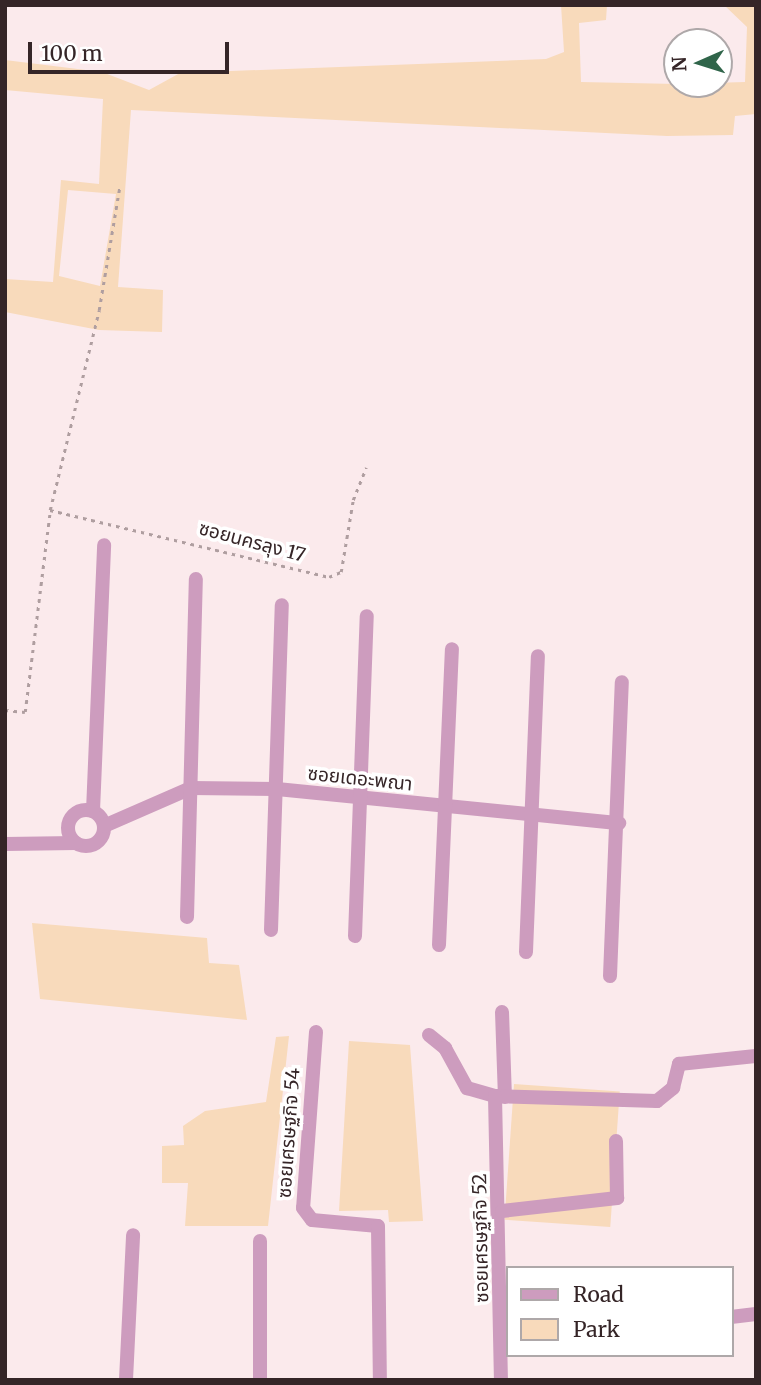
<!DOCTYPE html>
<html>
<head>
<meta charset="utf-8">
<style>
	body { margin:0 }
	#map { position:relative; width:761px; height:1385px; overflow:hidden; background:#fbeaec; font-family:Merriweather,"Noto Sans Thai",serif }
	div>[style] { position:absolute }
	.green>* { inset:0; background:#f8dabb; transform-origin:0 0 }
	.path>* { height:2.5px; margin-top:-1.25px; transform-origin:0; background:repeating-linear-gradient(90deg,#af9ea0 0 3.5px,transparent 0 8.5px) }
	.minor>* { height:14px; margin:-7px; padding:0 7px; transform-origin:7px; border-radius:7px; background:#cd9cbe }
	.minor>.ring { margin:-7px; padding:0; box-sizing:content-box; background:none; border:14px solid #cd9cbe; border-radius:50% }
	span { translate:-50% -50%; white-space:nowrap; text-align:center; line-height:1.15; -webkit-text-stroke:7px #fff; paint-order:stroke }
	.street-label { font-size:19px; color:#352527 }
	.frame { position:absolute; inset:0; border:7px solid #352527; pointer-events:none }
	.legend { position:absolute; left:506px; top:1266px; width:228px; height:91px; box-sizing:border-box; background:#fff; border:2px solid #aea8a9; margin:0; padding:9px 12px; list-style:none; font-size:21px; color:#352527 }
	.legend li { display:flex; align-items:center; gap:14px; height:35px }
	.legend b { width:35px; border:2px solid #aea8a9 }
	.north { position:absolute; left:663px; top:28px; width:70px; height:70px; box-sizing:border-box; background:#fff; border:2px solid #aea8a9; border-radius:50%; rotate:267deg; font-size:19px; font-weight:700; line-height:28px; text-align:center; color:#352527 }
	.north::after { content:''; display:block; margin:auto; width:24px; height:32px; background:#30654a; clip-path:polygon(50% 0,100% 100%,50% 72%,0 100%) }
	.scale { position:absolute; left:28px; top:42px; width:201px; height:32px; box-sizing:border-box; border:4px solid #352527; border-top:0; padding-left:9px; font-size:21px; line-height:24px; white-space:nowrap; color:#352527; -webkit-text-stroke:5px #fff; paint-order:stroke }
</style>
</head>
<body>
<div id="map">
	<div class="green">
		<i style="clip-path:polygon(evenodd,561px 5px,607px 5px,606px 20px,579px 23px,581px 82px,677px 84px,745px 82px,747px 27px,724px 5px,756px 5px,756px 114px,735px 116px,733px 135px,667px 136px,131px 110px,118px 287px,163px 290px,162px 332px,99px 330px,5px 312px,5px 279px,53px 282px,61px 180px,99px 184px,103px 99px,5px 90px,5px 60px,102px 72px,149px 90px,180px 73px,546px 59px,564px 52px,561px 5px,68px 190px,116px 194px,100px 286px,59px 276px,68px 190px)"></i>
		<i style="clip-path:polygon(32px 923px,207px 938px,209px 963px,239px 965px,247px 1020px,40px 999px)"></i>
		<i style="clip-path:polygon(289px 1036px,268px 1226px,185px 1226px,188px 1183px,162px 1183px,162px 1146px,184px 1145px,183px 1126px,205px 1111px,266px 1102px,276px 1037px)"></i>
		<i style="clip-path:polygon(349px 1041px,410px 1045px,423px 1221px,389px 1222px,388px 1210px,339px 1211px)"></i>
		<i style="left:514px;top:1084px;width:106px;height:136px;rotate:4deg"></i>
	</div>
	<div class="path">
		<i style="left:50px;top:510px;width:287px;rotate:13.5deg"></i>
		<i style="left:329px;top:577px;width:13px;rotate:-23deg"></i>
		<i style="left:341px;top:572px;width:73px;rotate:-80.5deg"></i>
		<i style="left:353px;top:500px;width:35px;rotate:-68deg"></i>
		<i style="left:5px;top:710px;width:20px;rotate:6deg"></i>
		<i style="left:25px;top:712px;width:204px;rotate:-82.9deg"></i>
		<i style="left:50px;top:510px;width:206px;rotate:-76.2deg"></i>
		<i style="left:99px;top:310px;width:127px;rotate:-80.5deg"></i>
	</div>
	<div class="minor">
		<i class="ring" style="left:68px;top:810px;width:22px;height:22px"></i>
		<i style="left:93px;top:811px;width:266px;rotate:-87.6deg"></i>
		<i style="left:104px;top:826px;width:95px;rotate:-23.6deg"></i>
		<i style="left:191px;top:788px;width:86px;rotate:0.7deg"></i>
		<i style="left:277px;top:789px;width:344px;rotate:5.7deg"></i>
		<i style="left:5px;top:844px;width:71px;rotate:-0.8deg"></i>
		<i style="left:187px;top:917px;width:338px;rotate:-88.5deg"></i>
		<i style="left:271px;top:930px;width:325px;rotate:-88.1deg"></i>
		<i style="left:355px;top:936px;width:320px;rotate:-87.9deg"></i>
		<i style="left:439px;top:945px;width:296px;rotate:-87.5deg"></i>
		<i style="left:526px;top:952px;width:296px;rotate:-87.7deg"></i>
		<i style="left:610px;top:976px;width:294px;rotate:-87.7deg"></i>
		<i style="left:502px;top:1012px;width:85px;rotate:88deg"></i>
		<i style="left:316px;top:1032px;width:176px;rotate:94.2deg"></i>
		<i style="left:303px;top:1208px;width:15px;rotate:53deg"></i>
		<i style="left:312px;top:1220px;width:66px;rotate:5.2deg"></i>
		<i style="left:378px;top:1226px;width:154px;rotate:89.3deg"></i>
		<i style="left:429px;top:1035px;width:21px;rotate:39deg"></i>
		<i style="left:445px;top:1048px;width:46px;rotate:61.2deg"></i>
		<i style="left:467px;top:1088px;width:29px;rotate:16deg"></i>
		<i style="left:495px;top:1096px;width:162px;rotate:1.8deg"></i>
		<i style="left:657px;top:1101px;width:21px;rotate:-39deg"></i>
		<i style="left:673px;top:1088px;width:25px;rotate:-76deg"></i>
		<i style="left:679px;top:1064px;width:77px;rotate:-5.9deg"></i>
		<i style="left:495px;top:1096px;width:284px;rotate:88.8deg"></i>
		<i style="left:502px;top:1211px;width:116px;rotate:-6.4deg"></i>
		<i style="left:617px;top:1198px;width:57px;rotate:-91deg"></i>
		<i style="left:731px;top:1317px;width:25px;rotate:-7deg"></i>
		<i style="left:126px;top:1380px;width:145px;rotate:-87.2deg"></i>
		<i style="left:260px;top:1380px;width:139px;rotate:-90deg"></i>
	</div>
	<div class="street-label">
		<span style="left:252px;top:542px;rotate:15deg">ซอยนครลุง 17</span>
		<span style="left:360px;top:779px;rotate:6deg">ซอยเดอะพณา</span>
		<span style="left:289px;top:1133px;rotate:-86deg">ซอยเศรษฐกิจ 54</span>
		<span style="left:481px;top:1238px;rotate:-91deg">ซอยเศรษฐกิจ 52</span>
	</div>
	<div class="frame"></div>
	<ul class="legend">
	<li><b style="height:9px;background:#cd9cbe"></b>Road</li>
	<li><b style="height:19px;background:#f8dabb"></b>Park</li>
	</ul>
	<div class="north">N</div>
	<div class="scale">100 m</div>
</div>
</body>
</html>
